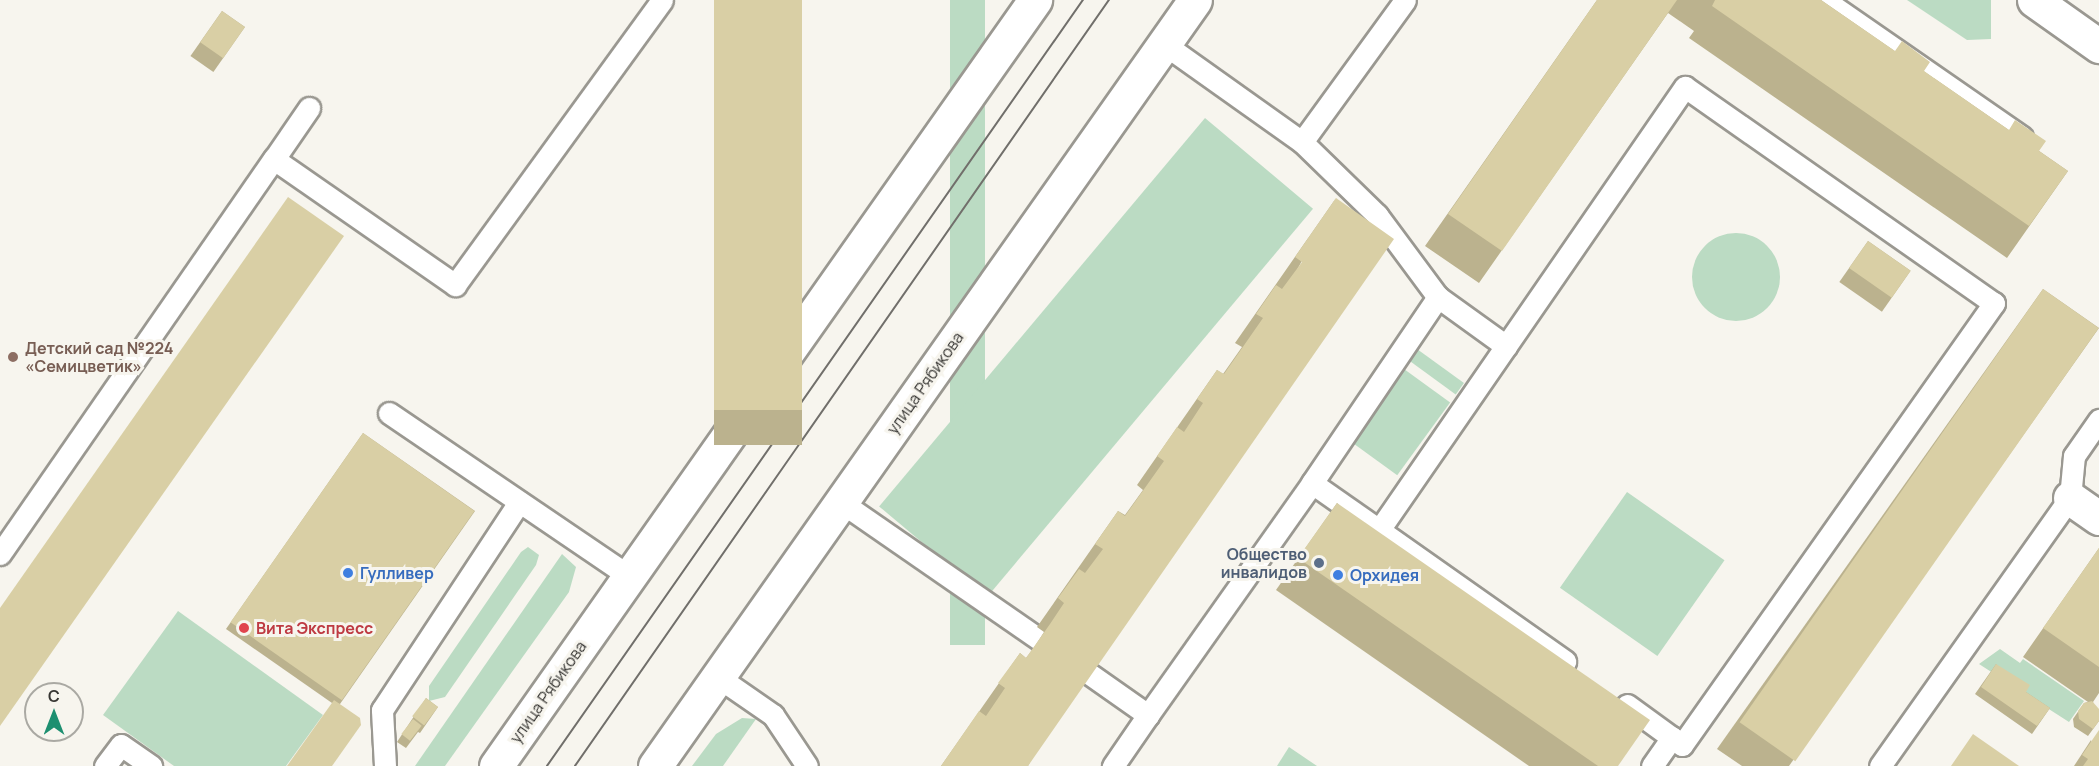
<!DOCTYPE html>
<html>
<head>
<meta charset="utf-8">
<style>
	body { margin:0 }
	#map { position:relative; width:2099px; height:766px; overflow:hidden; background:#f7f5ee; font-family:Manrope,sans-serif }
	div>[style] { position:absolute }
	.green>* { inset:0; background:#bbdbc3; transform-origin:0 0 }
	.round { border-radius:50% }
	.roads { filter:drop-shadow(2px 0 #9a9891) drop-shadow(-2px 0 #9a9891) drop-shadow(0 2px #9a9891) drop-shadow(0 -2px #9a9891) }
	.service>* { height:21px; margin:-10.5px; padding:0 10.5px; transform-origin:10.5px; border-radius:10.5px; background:#fff }
	.minor>* { height:33px; margin:-16.5px; padding:0 16.5px; transform-origin:16.5px; border-radius:16.5px; background:#fff }
	.tertiary>* { height:33px; margin:-16.5px; padding:0 16.5px; transform-origin:16.5px; border-radius:16.5px; background:#fff }
	.primary>* { height:33px; margin:-16.5px; padding:0 16.5px; transform-origin:16.5px; border-radius:16.5px; background:#fff }
	.tram>* { height:1.5px; margin:-0.75px; padding:0 0.75px; transform-origin:0.75px; border-radius:0.75px; background:#716f6b }
	.wall>* { inset:0; background:#bbb28e; transform-origin:0 0 }
	.building>* { inset:0; background:#d9cfa5; transform-origin:0 0 }
	.dots>* { width:16px; height:16px; translate:-50% -50%; box-sizing:border-box; border:3px solid #f7f5ee; border-radius:50% }
	span { translate:-50% -50%; white-space:nowrap; text-align:center; line-height:1.15; -webkit-text-stroke:6px #f7f5ee; paint-order:stroke }
	.education-label { font-size:16px; color:#785e54; font-weight:700 }
	.left { translate:0 -50%; text-align:left }
	.street-label { font-size:16px; color:#373633 }
	.service-label { font-size:16px; color:#4e5e75; font-weight:700 }
	.right { translate:-100% -50%; text-align:right }
	.shop-label { font-size:16px; color:#366cbe; font-weight:700 }
	.health-label { font-size:16px; color:#be3a42; font-weight:700 }
	.north { position:absolute; left:24px; top:682px; width:60px; height:60px; box-sizing:border-box; background:#f7f5ee; border:2px solid #aaa9a3; border-radius:50%; rotate:0deg; font-size:16px; font-weight:700; line-height:24px; text-align:center; color:#373633 }
	.north::after { content:''; display:block; margin:auto; width:21px; height:27px; background:#1d8f70; clip-path:polygon(50% 0,100% 100%,50% 72%,0 100%) }
</style>
</head>
<body>
<div id="map">
	<div class="green">
		<i style="left:950px;top:0;width:35px;height:645px"></i>
		<i style="clip-path:polygon(1907px 0,1991px 0,1991px 39px,1967px 40px)"></i>
		<i style="left:1205px;top:118px;width:141px;height:507px;rotate:40deg"></i>
		<i class="round" style="left:1692px;top:233px;width:88px;height:88px"></i>
		<i style="left:1417px;top:349px;width:58px;height:14px;rotate:36deg"></i>
		<i style="left:1404px;top:369px;width:57px;height:90px;rotate:36deg"></i>
		<i style="left:1627px;top:492px;width:119px;height:117px;rotate:35deg"></i>
		<i style="clip-path:polygon(528px 547px,539px 555px,536px 565px,445px 697px,429px 701px,429px 686px,521px 552px)"></i>
		<i style="clip-path:polygon(562px 554px,576px 567px,569px 592px,445px 766px,415px 766px)"></i>
		<i style="clip-path:polygon(178px 611px,323px 715px,286px 766px,174px 766px,103px 715px)"></i>
		<i style="clip-path:polygon(2000px 649px,2020px 663px,2023px 659px,2084px 701px,2069px 722px,1979px 664px)"></i>
		<i style="clip-path:polygon(742px 718px,756px 719px,723px 766px,692px 766px,716px 734px)"></i>
		<i style="clip-path:polygon(1289px 747px,1317px 766px,1277px 766px)"></i>
	</div>
	<div class="roads">
		<div class="service">
			<i style="left:1824px;top:0;width:241px;rotate:34.7deg"></i>
			<i style="left:1164px;top:44px;width:169px;rotate:35.4deg"></i>
			<i style="left:1302px;top:142px;width:105px;rotate:44.2deg"></i>
			<i style="left:1377px;top:215px;width:102px;rotate:53.4deg"></i>
			<i style="left:1438px;top:297px;width:84px;rotate:35.8deg"></i>
			<i style="left:1506px;top:346px;width:224px;rotate:124.6deg"></i>
			<i style="left:1379px;top:530px;width:228px;rotate:35.2deg"></i>
			<i style="left:1302px;top:142px;width:175px;rotate:-54deg"></i>
			<i style="left:274px;top:159px;width:62px;rotate:-55.5deg"></i>
			<i style="left:1506px;top:346px;width:315px;rotate:-55.4deg"></i>
			<i style="left:1685px;top:87px;width:377px;rotate:35deg"></i>
			<i style="left:1994px;top:303px;width:541px;rotate:125.22deg"></i>
			<i style="left:1682px;top:745px;width:68px;rotate:-144deg"></i>
			<i style="left:389px;top:413px;width:292px;rotate:34.2deg"></i>
			<i style="left:1312px;top:483px;width:225px;rotate:-55.9deg"></i>
			<i style="left:841px;top:502px;width:241px;rotate:34.7deg"></i>
			<i style="left:0;top:554px;width:481px;rotate:-55.3deg"></i>
			<i style="left:274px;top:159px;width:221px;rotate:34.8deg"></i>
			<i style="left:455px;top:285px;width:352px;rotate:-54deg"></i>
			<i style="left:1091px;top:675px;width:70px;rotate:35.1deg"></i>
			<i style="left:1148px;top:715px;width:62px;rotate:124.5deg"></i>
			<i style="left:718px;top:677px;width:67px;rotate:34.6deg"></i>
			<i style="left:773px;top:715px;width:61px;rotate:56.3deg"></i>
			<i style="left:1148px;top:715px;width:284px;rotate:-54.7deg"></i>
			<i style="left:1312px;top:483px;width:82px;rotate:35deg"></i>
			<i style="left:105px;top:766px;width:26px;rotate:-53deg"></i>
			<i style="left:121px;top:745px;width:37px;rotate:35deg"></i>
			<i style="left:385px;top:766px;width:56px;rotate:-93.1deg"></i>
			<i style="left:382px;top:710px;width:249px;rotate:-56.6deg"></i>
			<i style="left:1652px;top:766px;width:35px;rotate:-55deg"></i>
			<i style="left:1880px;top:766px;width:329px;rotate:-54.7deg"></i>
			<i style="left:2070px;top:498px;width:42px;rotate:-84.6deg"></i>
			<i style="left:2074px;top:456px;width:44px;rotate:-55.2deg"></i>
		</div>
		<div class="minor">
			<i style="left:2070px;top:498px;width:35px;rotate:35deg"></i>
		</div>
		<div class="tertiary">
			<i style="left:2034px;top:0;width:80px;rotate:35.3deg"></i>
		</div>
		<div class="primary">
			<i style="left:496px;top:766px;width:937px;rotate:-54.87deg"></i>
			<i style="left:655px;top:766px;width:937px;rotate:-54.82deg"></i>
		</div>
	</div>
	<div class="tram">
		<i style="left:547px;top:766px;width:935px;rotate:-55.02deg"></i>
		<i style="left:575px;top:766px;width:934px;rotate:-55.12deg"></i>
	</div>
	<div class="wall">
		<i style="left:714px;top:0;width:88px;height:445px"></i>
		<i style="clip-path:polygon(1597px 0,1821px 0,2068px 171px,2007px 258px,1689px 38px,1694px 31px,1668px 13px,1479px 283px,1425px 246px)"></i>
		<i style="left:222px;top:11px;width:28px;height:55px;rotate:35deg"></i>
		<i style="clip-path:polygon(1336px 198px,1028px 766px,941px 766px,1020px 653px,1026px 658px,1035px 646px,1044px 632px,1037px 627px,1118px 511px,1125px 515px,1143px 490px,1137px 485px,1217px 370px,1223px 374px,1242px 347px,1235px 343px)"></i>
		<i style="left:1868px;top:241px;width:52px;height:50px;rotate:35deg"></i>
		<i style="clip-path:polygon(2043px 289px,2099px 328px,1789px 766px,1742px 766px,1717px 749px)"></i>
		<i style="clip-path:polygon(363px 433px,475px 511px,340px 704px,332px 703px,226px 629px)"></i>
		<i style="clip-path:polygon(1337px 503px,1618px 766px,1529px 766px,1276px 590px)"></i>
		<i style="clip-path:polygon(2099px 548px,2099px 693px,2093px 702px,2099px 721px,2088px 736px,2074px 727px,2073px 719px,2084px 703px,2088px 702px,2023px 657px)"></i>
		<i style="clip-path:polygon(1996px 664px,2026px 692px,2050px 708px,2032px 734px,1975px 694px)"></i>
		<i style="clip-path:polygon(426px 698px,438px 707px,420px 733px,418px 732px,406px 748px,397px 742px)"></i>
		<i style="clip-path:polygon(2091px 740px,2099px 766px,2074px 766px)"></i>
	</div>
	<div class="building">
		<i style="left:714px;top:0;width:88px;height:410px"></i>
		<i style="clip-path:polygon(1597px 0,1677px 0,1502px 251px,1448px 214px)"></i>
		<i style="clip-path:polygon(1715px 0,1821px 0,1895px 51px,1902px 41px,1930px 62px,1924px 71px,2009px 130px,2015px 120px,2046px 141px,2039px 151px,2068px 171px,2029px 226px,1712px 6px)"></i>
		<i style="left:222px;top:11px;width:28px;height:38px;rotate:35deg"></i>
		<i style="clip-path:polygon(288px 197px,344px 236px,0 726px,0 608px)"></i>
		<i style="clip-path:polygon(1336px 198px,1394px 239px,1028px 766px,941px 766px,979px 711px,986px 716px,1005px 688px,998px 683px,1020px 653px,1026px 658px,1050px 624px,1064px 603px,1058px 598px,1079px 569px,1085px 573px,1103px 549px,1095px 544px,1118px 511px,1125px 516px,1164px 461px,1157px 456px,1177px 427px,1184px 432px,1203px 403px,1197px 399px,1217px 370px,1224px 374px,1263px 318px,1256px 314px,1276px 285px,1282px 289px,1302px 262px,1295px 257px)"></i>
		<i style="left:1868px;top:241px;width:52px;height:33px;rotate:35deg"></i>
		<i style="left:2043px;top:289px;width:68px;height:529px;rotate:35deg"></i>
		<i style="left:363px;top:433px;width:136px;height:231px;rotate:35deg"></i>
		<i style="clip-path:polygon(1337px 503px,1650px 720px,1618px 766px,1598px 766px,1298px 558px)"></i>
		<i style="clip-path:polygon(2099px 548px,2099px 667px,2043px 628px)"></i>
		<i style="clip-path:polygon(1996px 664px,2030px 685px,2026px 692px,2050px 708px,2037px 726px,1981px 687px)"></i>
		<i style="left:426px;top:698px;width:15px;height:23px;rotate:37deg"></i>
		<i style="clip-path:polygon(334px 700px,360px 718px,361px 725px,332px 766px,287px 766px)"></i>
		<i style="clip-path:polygon(2092px 701px,2099px 709px,2099px 721px,2093px 729px,2079px 719px,2078px 711px,2084px 703px)"></i>
		<i style="left:413px;top:719px;width:11px;height:19px;rotate:38deg"></i>
		<i style="clip-path:polygon(2099px 730px,2099px 766px,2083px 766px,2088px 759px,2082px 755px)"></i>
		<i style="clip-path:polygon(1973px 734px,2019px 766px,1951px 766px)"></i>
	</div>
	<div class="dots">
		<i style="left:13px;top:357px;background:#8d6e63"></i>
		<i style="left:1319px;top:563px;background:#5c6f8a"></i>
		<i style="left:348px;top:573px;background:#3f7fe0"></i>
		<i style="left:1338px;top:575px;background:#3f7fe0"></i>
		<i style="left:244px;top:628px;background:#e0444e"></i>
	</div>
	<div class="education-label">
		<span class="left" style="left:25px;top:357px">Детский сад №224<br>«Семицветик»</span>
	</div>
	<div class="street-label">
		<span style="left:925px;top:383px;rotate:-55deg">улица Рябикова</span>
		<span style="left:548px;top:692px;rotate:-55deg">улица Рябикова</span>
	</div>
	<div class="service-label">
		<span class="right" style="left:1307px;top:563px">Общество<br>инвалидов</span>
	</div>
	<div class="shop-label">
		<span class="left" style="left:360px;top:573px">Гулливер</span>
		<span class="left" style="left:1350px;top:575px">Орхидея</span>
	</div>
	<div class="health-label">
		<span class="left" style="left:256px;top:628px">Вита Экспресс</span>
	</div>
	<div class="north">С</div>
</div>
</body>
</html>
